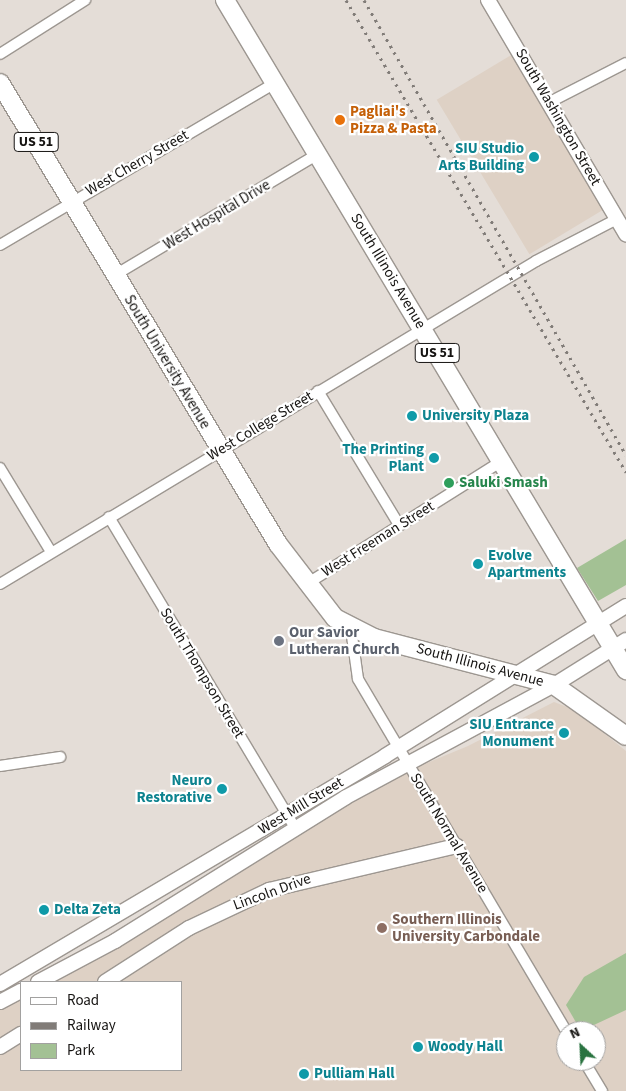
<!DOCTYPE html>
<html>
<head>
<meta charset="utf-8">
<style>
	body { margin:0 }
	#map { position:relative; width:626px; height:1091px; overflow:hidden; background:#e4ddd7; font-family:"Source Sans 3",sans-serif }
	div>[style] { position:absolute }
	.built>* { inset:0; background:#ded1c5; transform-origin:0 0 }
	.green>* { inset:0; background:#a3c194 }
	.roads { filter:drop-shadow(1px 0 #9d9791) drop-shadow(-1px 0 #9d9791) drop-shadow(0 1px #9d9791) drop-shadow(0 -1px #9d9791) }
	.street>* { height:10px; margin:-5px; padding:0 5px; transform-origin:5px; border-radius:5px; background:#fff }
	.secondary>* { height:14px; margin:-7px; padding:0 7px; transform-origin:7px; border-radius:7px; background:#fff }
	.highway>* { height:18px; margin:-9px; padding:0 9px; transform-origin:9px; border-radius:9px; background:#fff }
	.rail>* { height:3px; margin-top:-1.5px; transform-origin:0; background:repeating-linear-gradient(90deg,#817c78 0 2.5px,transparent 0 7.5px) }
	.dots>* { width:14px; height:14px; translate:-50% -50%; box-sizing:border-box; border:2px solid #fff; border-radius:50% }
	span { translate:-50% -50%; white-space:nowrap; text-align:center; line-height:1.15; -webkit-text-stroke:4.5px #fff; paint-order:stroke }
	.shield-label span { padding:1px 4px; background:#fff; border:1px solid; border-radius:4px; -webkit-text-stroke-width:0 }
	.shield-label { font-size:14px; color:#161412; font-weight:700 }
	.food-label { font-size:15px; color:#c56008; font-weight:700 }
	.left { translate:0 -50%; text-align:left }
	.street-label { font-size:15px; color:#161412 }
	.culture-label { font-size:15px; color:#0d838f; font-weight:700 }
	.right { translate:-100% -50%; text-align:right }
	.leisure-label { font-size:15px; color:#27864d; font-weight:700 }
	.worship-label { font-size:15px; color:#5b616d; font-weight:700 }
	.education-label { font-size:15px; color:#785e54; font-weight:700 }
	.legend { position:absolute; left:20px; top:981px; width:162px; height:90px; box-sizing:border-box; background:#fff; border:1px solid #a2a1a0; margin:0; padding:6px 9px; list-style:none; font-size:15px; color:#161412 }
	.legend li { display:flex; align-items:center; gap:10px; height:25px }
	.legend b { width:25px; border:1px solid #a2a1a0 }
	.north { position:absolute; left:556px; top:1021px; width:50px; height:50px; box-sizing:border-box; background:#fff; border:1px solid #a2a1a0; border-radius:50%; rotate:335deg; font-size:14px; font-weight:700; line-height:20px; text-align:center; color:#161412 }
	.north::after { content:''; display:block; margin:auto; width:18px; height:22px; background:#297340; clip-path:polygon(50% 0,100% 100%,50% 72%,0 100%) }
</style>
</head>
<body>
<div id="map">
	<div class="built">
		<i style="left:513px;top:54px;width:180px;height:89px;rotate:59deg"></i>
		<i style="clip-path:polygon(evenodd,554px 702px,575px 710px,626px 751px,626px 1091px,0 1091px,0 1009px,21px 997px,21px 1070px,181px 1070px,181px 982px,47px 982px,398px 775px,468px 746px,554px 702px,566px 1031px,596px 1031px,596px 1061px,566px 1061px,566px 1031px)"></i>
	</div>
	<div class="green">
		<i style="clip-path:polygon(626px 539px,626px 585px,598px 601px,577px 568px)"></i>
		<i style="clip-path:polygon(626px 953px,626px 1010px,581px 1031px,566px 1005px,584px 977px)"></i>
	</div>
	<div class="roads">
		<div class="street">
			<i style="left:0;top:54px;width:101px;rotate:-32.4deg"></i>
			<i style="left:550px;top:102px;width:85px;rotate:-27.2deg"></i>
			<i style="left:0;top:245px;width:319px;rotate:-30.5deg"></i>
			<i style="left:115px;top:275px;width:236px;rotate:-30.8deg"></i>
			<i style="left:318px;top:391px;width:157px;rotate:58.8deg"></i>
			<i style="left:0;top:468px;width:98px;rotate:58.7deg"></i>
			<i style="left:109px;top:517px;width:362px;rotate:59.1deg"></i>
			<i style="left:0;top:584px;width:626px;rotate:-31.07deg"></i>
			<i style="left:536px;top:261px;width:91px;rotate:-27.4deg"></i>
			<i style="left:305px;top:585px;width:233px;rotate:-32.2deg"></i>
			<i style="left:351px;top:629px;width:50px;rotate:82deg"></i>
			<i style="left:358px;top:679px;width:409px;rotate:59.4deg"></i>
			<i style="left:0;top:766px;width:61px;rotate:-8.5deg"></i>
			<i style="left:584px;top:1061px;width:35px;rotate:59deg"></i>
		</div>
		<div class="secondary">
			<i style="left:488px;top:0;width:272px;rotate:59.5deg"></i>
			<i style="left:38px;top:982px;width:87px;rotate:-28deg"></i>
			<i style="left:115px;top:941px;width:272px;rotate:-31.9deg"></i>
			<i style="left:346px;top:797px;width:236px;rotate:-28.3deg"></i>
			<i style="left:554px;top:685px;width:85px;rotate:-32deg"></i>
			<i style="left:105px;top:982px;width:100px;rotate:-32.7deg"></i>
			<i style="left:189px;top:928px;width:89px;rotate:-25.4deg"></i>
			<i style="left:269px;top:890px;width:193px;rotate:-13.2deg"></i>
			<i style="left:0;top:984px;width:447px;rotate:-30.6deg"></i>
			<i style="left:385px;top:756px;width:284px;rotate:-31.9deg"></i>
			<i style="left:0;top:1002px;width:24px;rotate:-28deg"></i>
			<i style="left:0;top:1047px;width:25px;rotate:-32deg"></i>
		</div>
		<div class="highway">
			<i style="left:225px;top:0;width:781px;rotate:59.1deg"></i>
			<i style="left:0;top:83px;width:538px;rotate:58.91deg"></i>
			<i style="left:278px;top:544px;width:93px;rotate:52.4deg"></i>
			<i style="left:335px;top:618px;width:44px;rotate:27.1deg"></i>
			<i style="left:374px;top:638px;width:186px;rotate:14.6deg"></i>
			<i style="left:554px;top:685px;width:88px;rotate:35.3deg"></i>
		</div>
	</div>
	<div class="rail">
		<i style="left:346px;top:0;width:549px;rotate:59.32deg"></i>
		<i style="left:364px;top:0;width:525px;rotate:60.07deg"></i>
	</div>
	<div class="dots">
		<i style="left:340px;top:120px;background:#e8710a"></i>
		<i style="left:534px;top:157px;background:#0f9aa8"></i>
		<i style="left:412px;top:416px;background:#0f9aa8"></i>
		<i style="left:434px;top:458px;background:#0f9aa8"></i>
		<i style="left:449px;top:483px;background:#2e9e5b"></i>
		<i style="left:478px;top:564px;background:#0f9aa8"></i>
		<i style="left:279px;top:641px;background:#6b7280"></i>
		<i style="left:564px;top:733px;background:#0f9aa8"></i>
		<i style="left:222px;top:789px;background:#0f9aa8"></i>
		<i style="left:44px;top:910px;background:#0f9aa8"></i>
		<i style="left:382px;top:928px;background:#8d6e63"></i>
		<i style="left:418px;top:1047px;background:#0f9aa8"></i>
		<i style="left:304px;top:1074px;background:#0f9aa8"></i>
	</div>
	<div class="shield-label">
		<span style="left:36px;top:142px">US 51</span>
		<span style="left:437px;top:353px">US 51</span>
	</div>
	<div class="food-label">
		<span class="left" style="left:350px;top:120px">Pagliai's<br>Pizza &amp; Pasta</span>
	</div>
	<div class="street-label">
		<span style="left:558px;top:117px;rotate:60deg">South Washington Street</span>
		<span style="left:137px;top:163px;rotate:-30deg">West Cherry Street</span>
		<span style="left:217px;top:215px;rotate:-31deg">West Hospital Drive</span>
		<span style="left:388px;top:271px;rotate:59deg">South Illinois Avenue</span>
		<span style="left:167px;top:362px;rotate:59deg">South University Avenue</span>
		<span style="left:260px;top:426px;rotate:-31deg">West College Street</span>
		<span style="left:378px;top:539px;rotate:-32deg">West Freeman Street</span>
		<span style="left:480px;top:665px;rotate:15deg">South Illinois Avenue</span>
		<span style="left:202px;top:673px;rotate:59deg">South Thompson Street</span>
		<span style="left:301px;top:806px;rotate:-31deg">West Mill Street</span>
		<span style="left:449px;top:833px;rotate:59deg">South Normal Avenue</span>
		<span style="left:272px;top:892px;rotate:-20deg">Lincoln Drive</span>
	</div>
	<div class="culture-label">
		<span class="right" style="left:524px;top:157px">SIU Studio<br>Arts Building</span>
		<span class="left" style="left:422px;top:416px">University Plaza</span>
		<span class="right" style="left:424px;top:458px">The Printing<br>Plant</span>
		<span class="left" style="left:488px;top:564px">Evolve<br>Apartments</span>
		<span class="right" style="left:554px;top:733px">SIU Entrance<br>Monument</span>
		<span class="right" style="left:212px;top:789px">Neuro<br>Restorative</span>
		<span class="left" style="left:54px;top:910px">Delta Zeta</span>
		<span class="left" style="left:428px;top:1047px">Woody Hall</span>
		<span class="left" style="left:314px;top:1074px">Pulliam Hall</span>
	</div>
	<div class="leisure-label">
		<span class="left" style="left:459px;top:483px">Saluki Smash</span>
	</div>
	<div class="worship-label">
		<span class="left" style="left:289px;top:641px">Our Savior<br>Lutheran Church</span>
	</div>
	<div class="education-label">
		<span class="left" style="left:392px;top:928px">Southern Illinois<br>University Carbondale</span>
	</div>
	<ul class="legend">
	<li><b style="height:6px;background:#fff"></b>Road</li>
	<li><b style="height:6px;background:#817c78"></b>Railway</li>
	<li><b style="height:14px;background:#a3c194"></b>Park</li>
	</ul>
	<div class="north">N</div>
</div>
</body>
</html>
